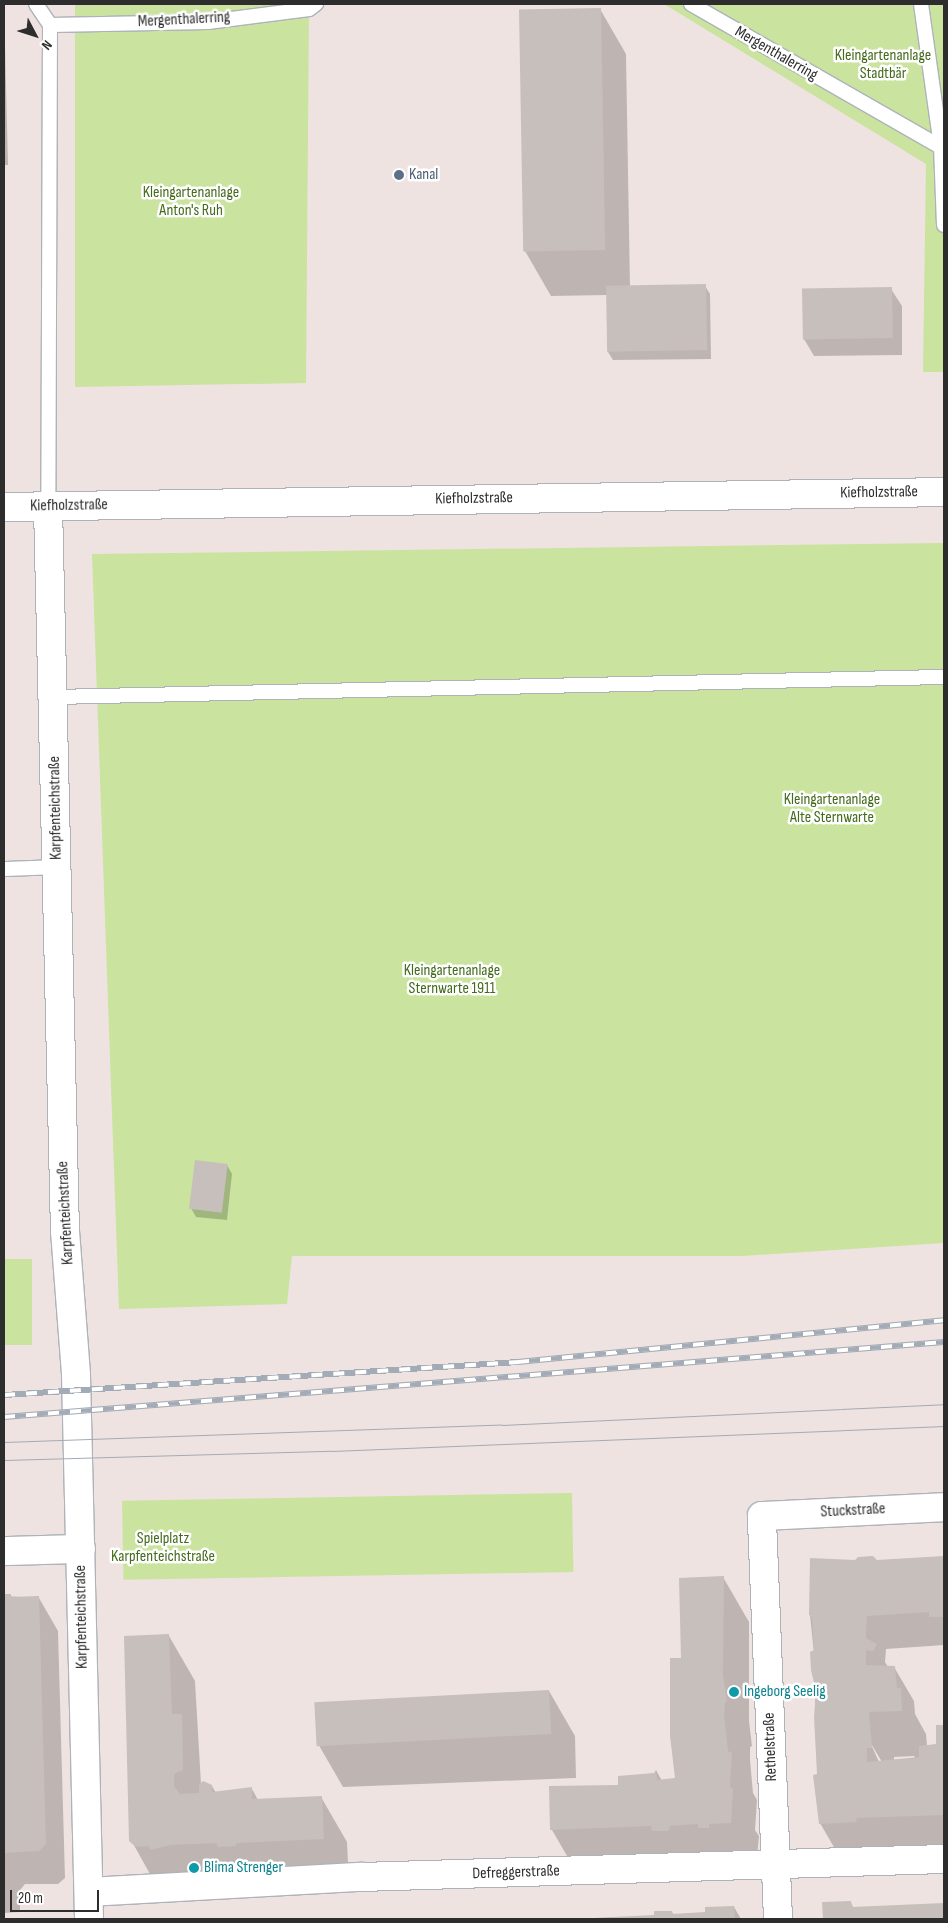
<!DOCTYPE html>
<html>
<head>
<meta charset="utf-8">
<style>
	body { margin:0 }
	#map { position:relative; width:948px; height:1923px; overflow:hidden; background:#eee3e0; font-family:"Sofia Sans Condensed",sans-serif }
	div>[style] { position:absolute }
	.green>* { inset:0; background:#cae39e; transform-origin:0 0 }
	.shadow>* { inset:0; background:#0003 }
	.building>* { inset:0; background:#c7bfbb; transform-origin:0 0 }
	.roads { filter:drop-shadow(1px 0 #adb3b9) drop-shadow(-1px 0 #adb3b9) drop-shadow(0 1px #adb3b9) drop-shadow(0 -1px #adb3b9) }
	.service>* { height:14px; margin:-7px; padding:0 7px; transform-origin:7px; border-radius:7px; background:#fff }
	.minor>* { height:28px; margin:-14px; padding:0 14px; transform-origin:14px; border-radius:14px; background:#fff }
	.tertiary>* { height:28px; margin:-14px; padding:0 14px; transform-origin:14px; border-radius:14px; background:#fff }
	.tram>* { height:1px; margin:-0.5px; padding:0 0.5px; transform-origin:0.5px; border-radius:0.5px; background:#a2abb6 }
	.rail>* { height:5.5px; margin-top:-2.75px; transform-origin:0; background:repeating-linear-gradient(90deg,#fff 0 11px,#a2abb6 0 22px); box-sizing:border-box; border-block:1px solid #a2abb6 }
	.dots>* { width:14px; height:14px; translate:-50% -50%; box-sizing:border-box; border:2px solid #fff; border-radius:50% }
	span { translate:-50% -50%; white-space:nowrap; text-align:center; line-height:1.15; -webkit-text-stroke:5px #fff; paint-order:stroke }
	.street-label { font-size:16px; color:#2d2d2d }
	.park-label { font-size:16px; color:#446a1c }
	.service-label { font-size:16px; color:#4e5e75 }
	.left { translate:0 -50%; text-align:left }
	.culture-label { font-size:16px; color:#0d838f }
	.frame { position:absolute; inset:0; border:5px solid #2d2d2d; pointer-events:none }
	.north { position:absolute; left:10px; top:10px; width:50px; height:50px; -webkit-text-stroke:4px #fff; paint-order:stroke; rotate:130deg; font-size:14px; font-weight:700; line-height:20px; text-align:center; color:#2d2d2d }
	.north::after { content:''; display:block; margin:auto; width:18px; height:22px; background:#2d2d2d; clip-path:polygon(50% 0,100% 100%,50% 72%,0 100%) }
	.scale { position:absolute; left:10px; top:1890px; width:89px; height:22px; box-sizing:border-box; border:2px solid #2d2d2d; border-top:0; padding-left:6px; font-size:15px; line-height:18px; white-space:nowrap; color:#2d2d2d; -webkit-text-stroke:4px #fff; paint-order:stroke }
</style>
</head>
<body>
<div id="map">
	<div class="green">
		<i style="clip-path:polygon(75px 4px,303px 4px,309px 9px,306px 383px,75px 387px)"></i>
		<i style="clip-path:polygon(664px 4px,944px 4px,944px 372px,923px 372px,926px 164px)"></i>
		<i style="clip-path:polygon(944px 543px,944px 1243px,742px 1256px,292px 1256px,287px 1304px,119px 1309px,92px 554px)"></i>
		<i style="left:4px;top:1259px;width:28px;height:86px"></i>
		<i style="left:572px;top:1493px;width:79px;height:450px;rotate:89deg"></i>
	</div>
	<div class="shadow">
		<i style="clip-path:polygon(4px 4px,8px 165px,4px 165px)"></i>
		<i style="clip-path:polygon(600px 9px,626px 54px,630px 287px,705px 286px,710px 294px,711px 359px,613px 360px,608px 352px,607px 295px,551px 296px,525px 251px)"></i>
		<i style="clip-path:polygon(891px 289px,902px 306px,902px 355px,814px 356px,804px 339px)"></i>
		<i style="clip-path:polygon(227px 1165px,232px 1174px,227px 1220px,196px 1217px,191px 1208px)"></i>
		<i style="clip-path:polygon(evenodd,944px 1557px,944px 1645px,886px 1649px,885px 1662px,888px 1667px,894px 1667px,914px 1701px,915px 1714px,926px 1734px,927px 1746px,938px 1750px,937px 1727px,944px 1727px,944px 1861px,846px 1868px,820px 1823px,815px 1692px,818px 1692px,810px 1615px,876px 1561px,944px 1557px,870px 1742px,882px 1762px,879px 1762px,870px 1742px,944px 1557px,914px 1756px,915px 1758px,894px 1760px,894px 1757px,914px 1756px)"></i>
		<i style="clip-path:polygon(723px 1577px,749px 1622px,749px 1721px,752px 1746px,750px 1747px,750px 1760px,753px 1793px,757px 1800px,755px 1830px,759px 1836px,756px 1868px,578px 1875px,552px 1830px,550px 1788px,620px 1786px,655px 1774px,656px 1770px,662px 1781px,677px 1779px,682px 1659px)"></i>
		<i style="clip-path:polygon(4px 1596px,39px 1598px,58px 1631px,65px 1878px,58px 1884px,25px 1884px,20px 1890px,20px 1912px,4px 1913px)"></i>
		<i style="clip-path:polygon(169px 1636px,195px 1681px,201px 1784px,212px 1786px,216px 1793px,252px 1789px,258px 1800px,321px 1797px,347px 1842px,349px 1884px,157px 1880px,150px 1874px,131px 1840px)"></i>
		<i style="clip-path:polygon(549px 1691px,575px 1736px,576px 1778px,343px 1787px,317px 1742px)"></i>
		<i style="clip-path:polygon(851px 1903px,854px 1909px,944px 1905px,944px 1919px,824px 1919px,823px 1904px)"></i>
		<i style="clip-path:polygon(734px 1907px,741px 1919px,567px 1919px,655px 1916px,672px 1912px,674px 1915px,706px 1914px)"></i>
	</div>
	<div class="building">
		<i style="left:601px;top:8px;width:242px;height:82px;rotate:89deg"></i>
		<i style="left:706px;top:284px;width:66px;height:100px;rotate:89deg"></i>
		<i style="left:892px;top:287px;width:51px;height:90px;rotate:89deg"></i>
		<i style="left:195px;top:1160px;width:33px;height:49px;rotate:7deg"></i>
		<i style="clip-path:polygon(873px 1556px,877px 1560px,944px 1556px,944px 1617px,929px 1617px,929px 1612px,867px 1616px,866px 1632px,866px 1638px,877px 1644px,873px 1651px,866px 1650px,866px 1665px,895px 1666px,897px 1688px,901px 1688px,902px 1711px,869px 1712px,872px 1748px,867px 1748px,867px 1762px,919px 1757px,919px 1746px,936px 1744px,936px 1725px,944px 1725px,944px 1815px,856px 1818px,857px 1822px,819px 1824px,813px 1775px,817px 1774px,814px 1717px,816px 1691px,811px 1670px,810px 1652px,814px 1650px,812px 1617px,809px 1615px,810px 1558px,855px 1560px,858px 1557px)"></i>
		<i style="clip-path:polygon(724px 1576px,723px 1675px,727px 1702px,725px 1702px,724px 1714px,728px 1751px,732px 1753px,730px 1786px,733px 1789px,731px 1823px,709px 1824px,709px 1828px,698px 1828px,698px 1824px,670px 1826px,668px 1831px,652px 1831px,651px 1826px,550px 1830px,549px 1786px,618px 1785px,618px 1776px,654px 1773px,656px 1770px,657px 1780px,675px 1778px,670px 1736px,670px 1658px,681px 1658px,679px 1578px)"></i>
		<i style="clip-path:polygon(4px 1594px,11px 1594px,11px 1597px,39px 1596px,46px 1844px,39px 1851px,4px 1853px)"></i>
		<i style="clip-path:polygon(169px 1634px,172px 1714px,182px 1714px,183px 1770px,174px 1774px,174px 1786px,180px 1794px,199px 1793px,199px 1785px,203px 1781px,212px 1785px,212px 1792px,252px 1787px,252px 1799px,322px 1796px,324px 1839px,237px 1843px,235px 1846px,218px 1847px,216px 1843px,170px 1845px,151px 1850px,148px 1846px,136px 1847px,129px 1841px,124px 1636px)"></i>
		<i style="left:549px;top:1690px;width:44px;height:235px;rotate:87deg"></i>
		<i style="clip-path:polygon(851px 1901px,852px 1907px,944px 1903px,944px 1919px,823px 1919px,822px 1902px)"></i>
		<i style="clip-path:polygon(734px 1906px,735px 1919px,574px 1919px,654px 1915px,654px 1911px,672px 1911px,672px 1914px,705px 1912px,705px 1907px)"></i>
	</div>
	<div class="roads">
		<div class="service">
			<i style="left:36px;top:4px;width:25px;rotate:56deg"></i>
			<i style="left:50px;top:25px;width:481px;rotate:90.2deg"></i>
			<i style="left:691px;top:4px;width:288px;rotate:29.8deg"></i>
			<i style="left:921px;top:4px;width:144px;rotate:82deg"></i>
			<i style="left:941px;top:147px;width:78px;rotate:87.8deg"></i>
			<i style="left:50px;top:25px;width:158px;rotate:-1.1deg"></i>
			<i style="left:208px;top:22px;width:102px;rotate:-7.3deg"></i>
			<i style="left:309px;top:9px;width:9px;rotate:-36deg"></i>
			<i style="left:54px;top:697px;width:890px;rotate:-1.29deg"></i>
			<i style="left:4px;top:869px;width:54px;rotate:-2.1deg"></i>
		</div>
		<div class="minor">
			<i style="left:48px;top:506px;width:725px;rotate:88.66deg"></i>
			<i style="left:65px;top:1231px;width:144px;rotate:85.6deg"></i>
			<i style="left:76px;top:1375px;width:544px;rotate:88.63deg"></i>
			<i style="left:4px;top:1551px;width:77px;rotate:-1.5deg"></i>
			<i style="left:89px;top:1892px;width:272px;rotate:-3.2deg"></i>
			<i style="left:361px;top:1877px;width:583px;rotate:-1.77deg"></i>
			<i style="left:778px;top:1919px;width:403px;rotate:-92.3deg"></i>
			<i style="left:762px;top:1516px;width:182px;rotate:-2.8deg"></i>
		</div>
		<div class="tertiary">
			<i style="left:4px;top:507px;width:940px;rotate:-0.91deg"></i>
		</div>
	</div>
	<div class="tram">
		<i style="left:4px;top:1442px;width:498px;rotate:-2deg"></i>
		<i style="left:502px;top:1425px;width:442px;rotate:-2.7deg"></i>
		<i style="left:4px;top:1460px;width:328px;rotate:-1.6deg"></i>
		<i style="left:332px;top:1451px;width:613px;rotate:-2.34deg"></i>
	</div>
	<div class="rail">
		<i style="left:4px;top:1395px;width:515px;rotate:-3.67deg"></i>
		<i style="left:518px;top:1362px;width:428px;rotate:-5.6deg"></i>
		<i style="left:4px;top:1417px;width:943px;rotate:-4.56deg"></i>
	</div>
	<div class="dots">
		<i style="left:399px;top:175px;background:#5c6f8a"></i>
		<i style="left:734px;top:1692px;background:#0f9aa8"></i>
		<i style="left:194px;top:1868px;background:#0f9aa8"></i>
	</div>
	<div class="street-label">
		<span style="left:184px;top:20px;rotate:-3deg">Mergenthalerring</span>
		<span style="left:776px;top:54px;rotate:30deg">Mergenthalerring</span>
		<span style="left:879px;top:493px;rotate:-1deg">Kiefholzstraße</span>
		<span style="left:474px;top:499px;rotate:-1deg">Kiefholzstraße</span>
		<span style="left:69px;top:506px;rotate:-1deg">Kiefholzstraße</span>
		<span style="left:56px;top:808px;rotate:-91deg">Karpfenteichstraße</span>
		<span style="left:66px;top:1213px;rotate:-93deg">Karpfenteichstraße</span>
		<span style="left:853px;top:1511px;rotate:-3deg">Stuckstraße</span>
		<span style="left:82px;top:1617px;rotate:-91deg">Karpfenteichstraße</span>
		<span style="left:771px;top:1747px;rotate:-92deg">Rethelstraße</span>
		<span style="left:516px;top:1873px;rotate:-2deg">Defreggerstraße</span>
	</div>
	<div class="park-label">
		<span style="left:883px;top:65px">Kleingartenanlage<br>Stadtbär</span>
		<span style="left:191px;top:202px">Kleingartenanlage<br>Anton's Ruh</span>
		<span style="left:832px;top:809px">Kleingartenanlage<br>Alte Sternwarte</span>
		<span style="left:452px;top:980px">Kleingartenanlage<br>Sternwarte 1911</span>
		<span style="left:163px;top:1548px">Spielplatz<br>Karpfenteichstraße</span>
	</div>
	<div class="service-label">
		<span class="left" style="left:409px;top:175px">Kanal</span>
	</div>
	<div class="culture-label">
		<span class="left" style="left:744px;top:1692px">Ingeborg Seelig</span>
		<span class="left" style="left:204px;top:1868px">Blima Strenger</span>
	</div>
	<div class="frame"></div>
	<div class="north">N</div>
	<div class="scale">20 m</div>
</div>
</body>
</html>
